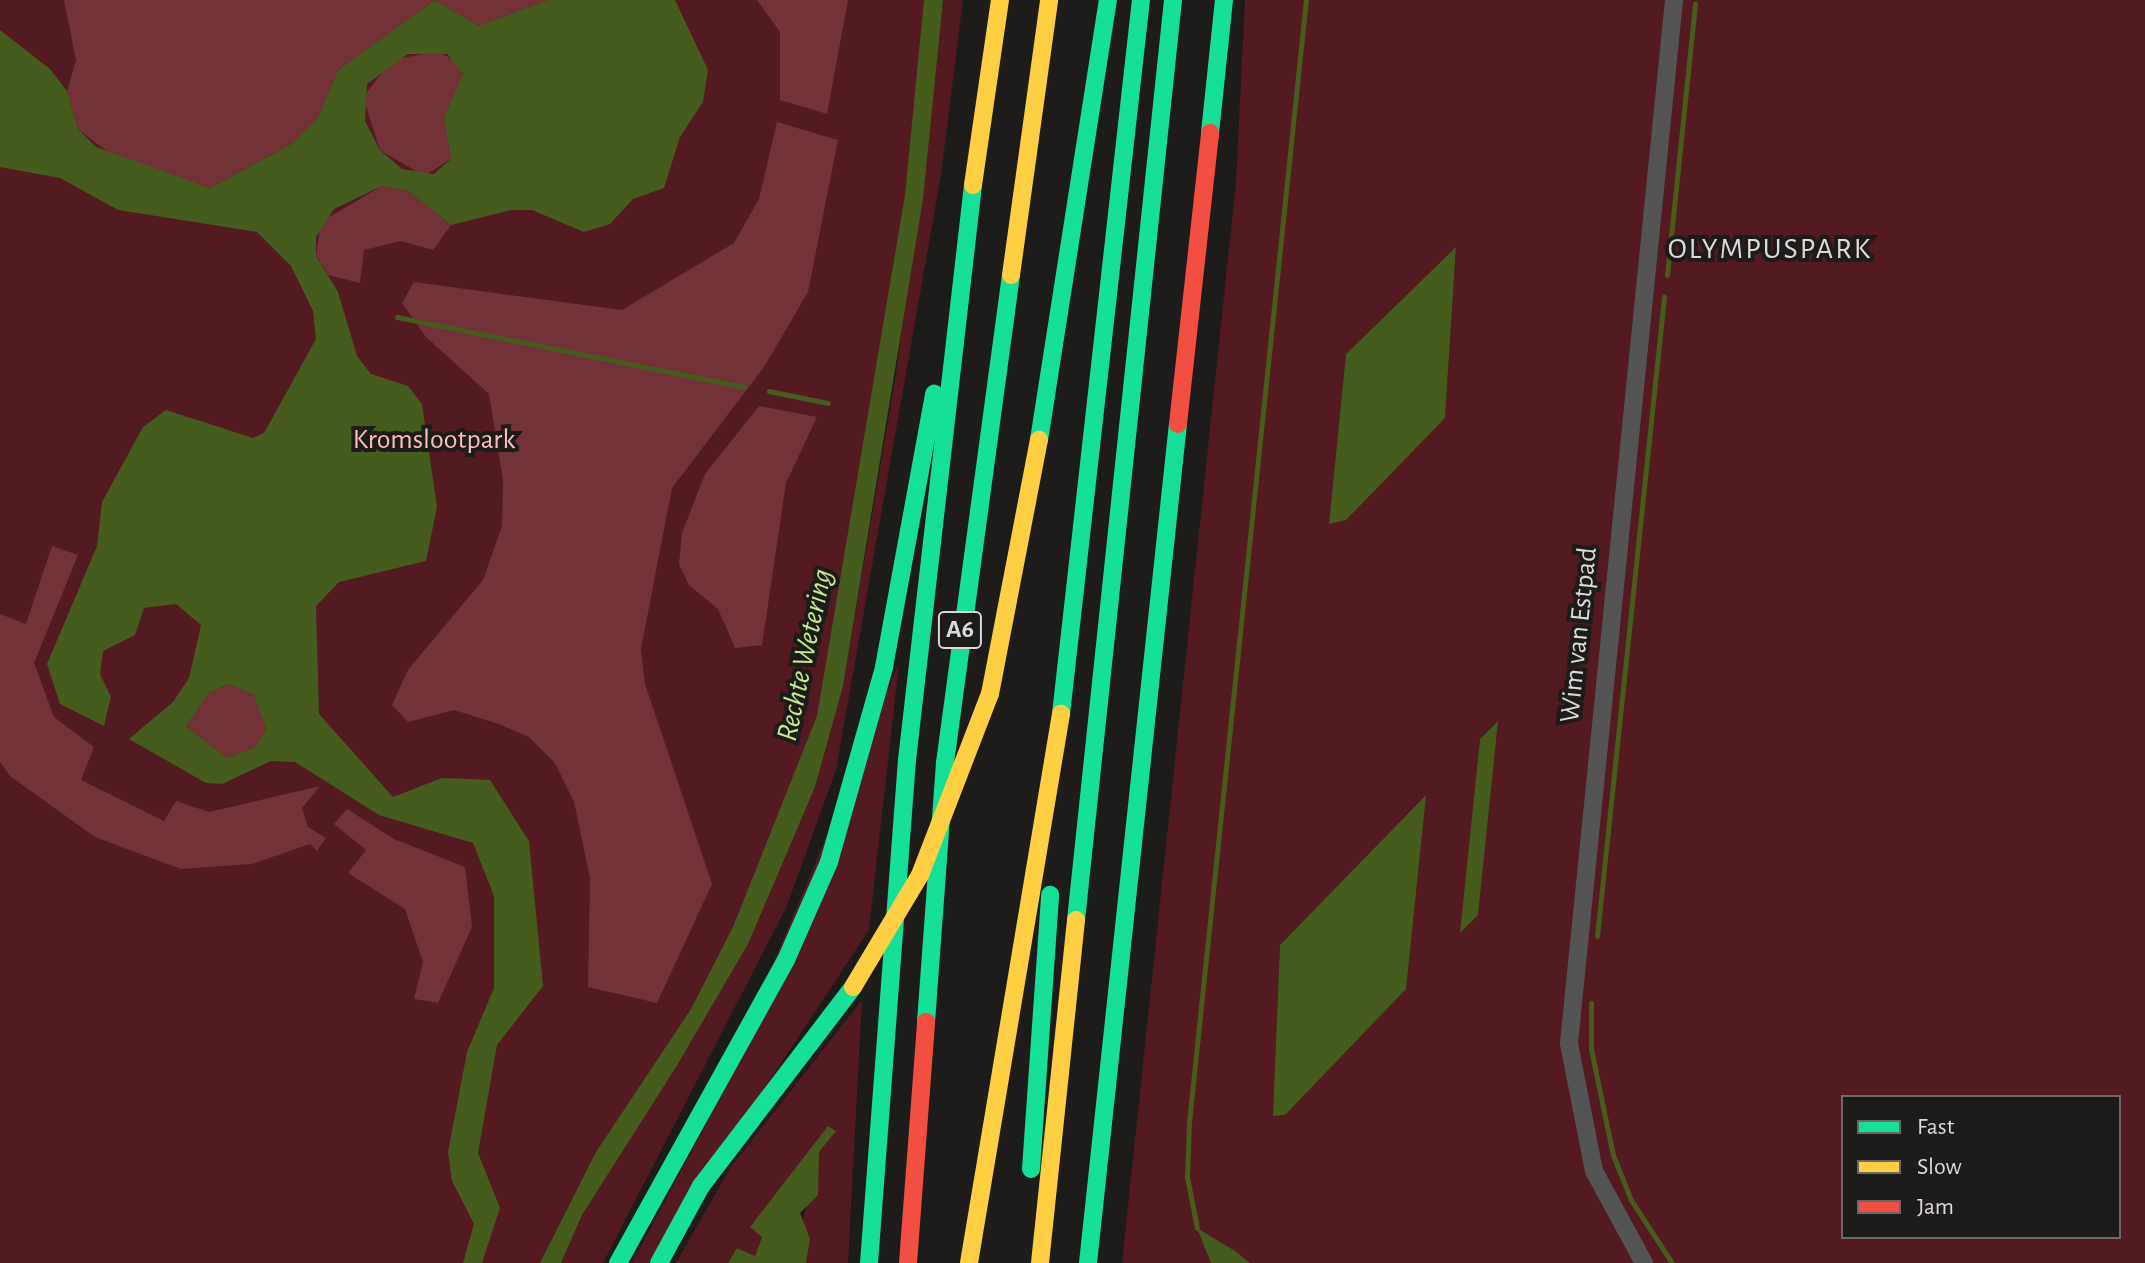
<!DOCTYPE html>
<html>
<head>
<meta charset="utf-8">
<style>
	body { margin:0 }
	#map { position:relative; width:2145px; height:1263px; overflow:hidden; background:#1d1c1b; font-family:"Alegreya Sans",sans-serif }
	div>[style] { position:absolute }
	.green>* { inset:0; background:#531a21 }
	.forest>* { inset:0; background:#723238 }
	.water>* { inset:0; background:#455c1c }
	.stream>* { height:5px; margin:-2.5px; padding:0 2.5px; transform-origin:2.5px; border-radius:2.5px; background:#455c1c }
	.street>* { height:18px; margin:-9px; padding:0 9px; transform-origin:9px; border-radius:9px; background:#545454 }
	.fast>* { height:18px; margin:-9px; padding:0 9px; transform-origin:9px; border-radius:9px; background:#16e098 }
	.slow>* { height:18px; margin:-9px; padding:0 9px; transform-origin:9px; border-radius:9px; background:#ffcf43 }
	.jam>* { height:18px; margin:-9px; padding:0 9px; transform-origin:9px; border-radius:9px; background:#f24e42 }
	.slow-bridge>* { height:18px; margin:-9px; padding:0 9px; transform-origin:9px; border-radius:9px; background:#ffcf43 }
	span { translate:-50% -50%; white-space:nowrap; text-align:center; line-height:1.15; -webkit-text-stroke:8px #1e1c1a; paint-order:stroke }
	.shield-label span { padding:2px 6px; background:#1e1c1a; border:2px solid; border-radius:6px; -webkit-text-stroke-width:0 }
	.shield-label { font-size:26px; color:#dcdad9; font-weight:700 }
	.park-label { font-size:28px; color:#febbbd }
	.street-label { font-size:28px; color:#dcdad9 }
	.neighbourhood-label { font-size:30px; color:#dcdad9; letter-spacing:2px }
	.water-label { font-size:30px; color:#c3eb8b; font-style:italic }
	.legend { position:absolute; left:1841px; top:1095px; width:280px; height:144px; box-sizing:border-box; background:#1e1c1a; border:2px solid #6a6866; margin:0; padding:10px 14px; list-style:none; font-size:24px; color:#dcdad9 }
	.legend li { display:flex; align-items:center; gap:16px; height:40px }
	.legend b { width:40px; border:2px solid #6a6866 }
</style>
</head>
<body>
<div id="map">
	<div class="green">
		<i style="clip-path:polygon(0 0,929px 0,897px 320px,819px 752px,757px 909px,552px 1263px,0 1263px)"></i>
		<i style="clip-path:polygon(943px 0,963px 0,941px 175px,836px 770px,786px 908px,603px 1263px,561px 1263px,582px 1215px,744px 951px,815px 787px,843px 685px,896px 374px)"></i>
		<i style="clip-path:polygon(evenodd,1245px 0,2145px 0,2145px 1263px,1250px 1263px,1198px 1229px,1211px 1263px,1122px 1263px,1236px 182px,1245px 0,1456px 247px,1445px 418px,1329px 524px,1346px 354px,1456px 247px,1245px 0,1496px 722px,1478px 915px,1461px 932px,1480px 739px,1496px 722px,1245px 0,1425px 796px,1274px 1116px,1280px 945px,1425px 796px,1245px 0,1843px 1097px,2119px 1097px,2119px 1237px,1843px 1237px,1843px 1097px)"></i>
		<i style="clip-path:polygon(899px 663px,869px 930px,649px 1263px,632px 1263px,704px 1129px)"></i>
		<i style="clip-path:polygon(862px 1000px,848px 1263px,806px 1263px,809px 1239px,801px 1228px,819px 1152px,835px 1131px,750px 1226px,762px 1237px,755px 1256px,737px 1248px,728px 1263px,676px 1263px,730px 1168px)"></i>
	</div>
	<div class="forest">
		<i style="clip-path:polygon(64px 0,548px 0,478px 26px,435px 0,338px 70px,318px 117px,293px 143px,210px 188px,112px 155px,78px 129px,67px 91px,76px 60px)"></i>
		<i style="clip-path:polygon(757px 0,848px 0,827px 114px,780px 100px,780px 32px)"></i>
		<i style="clip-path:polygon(438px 51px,461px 65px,464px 86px,444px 118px,451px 159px,424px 176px,380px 150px,363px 97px,392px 60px)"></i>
		<i style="clip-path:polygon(777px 122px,838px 140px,808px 292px,764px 367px,672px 488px,641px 649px,645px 684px,712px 884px,657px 1003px,588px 987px,590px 878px,574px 802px,555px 763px,529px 737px,499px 724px,454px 710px,408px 722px,392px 705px,408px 670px,483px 580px,502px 526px,503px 480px,489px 394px,426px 337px,402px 303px,414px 282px,622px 310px,734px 243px,759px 199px)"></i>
		<i style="clip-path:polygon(382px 186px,408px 191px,451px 225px,433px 250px,401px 241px,364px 250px,360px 283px,328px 275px,316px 255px,321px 222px)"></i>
		<i style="clip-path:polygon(759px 406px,817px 417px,786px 483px,762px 645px,735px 648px,718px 609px,689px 585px,679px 564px,682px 533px,705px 474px)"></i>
		<i style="clip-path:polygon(52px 546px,78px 555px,34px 663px,54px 717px,94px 747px,81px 780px,164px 821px,176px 801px,209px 812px,320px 786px,302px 808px,308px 827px,326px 838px,317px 851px,310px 844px,252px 864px,181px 869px,95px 837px,10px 776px,0 762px,0 614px,26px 624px)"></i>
		<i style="clip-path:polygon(229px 684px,254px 695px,266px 730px,254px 748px,227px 758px,186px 726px,210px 692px)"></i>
		<i style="clip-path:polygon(347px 809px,394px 839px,465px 867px,472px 927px,438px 1003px,414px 999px,423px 962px,405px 909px,348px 873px,366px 850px,334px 824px)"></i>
	</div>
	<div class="water">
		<i style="clip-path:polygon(evenodd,435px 0,478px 26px,548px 0,675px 0,708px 70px,703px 102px,680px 137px,664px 188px,633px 199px,610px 224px,584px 232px,532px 210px,511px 210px,451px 225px,408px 191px,382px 186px,334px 209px,316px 237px,316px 256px,338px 292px,357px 356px,371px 374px,408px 386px,422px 404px,437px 507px,426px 561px,339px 582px,316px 606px,319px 714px,393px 797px,442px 778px,490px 780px,529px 841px,543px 986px,497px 1045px,478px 1153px,500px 1208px,482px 1263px,463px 1263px,474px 1224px,452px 1181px,448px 1152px,467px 1052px,494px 988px,494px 896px,473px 843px,379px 815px,295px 762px,271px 761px,222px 784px,206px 783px,129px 739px,173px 702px,189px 678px,201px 625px,176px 604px,144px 608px,135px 635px,103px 651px,100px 674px,111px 697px,104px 726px,60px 704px,47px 664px,97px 546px,102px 502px,143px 427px,166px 410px,253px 438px,264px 433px,316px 339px,313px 311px,291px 266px,257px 232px,118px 210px,60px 178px,0 167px,0 30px,50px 69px,67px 91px,78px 129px,96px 147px,210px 188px,293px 143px,318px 117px,338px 70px,435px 0,408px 54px,447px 54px,463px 74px,444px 118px,451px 159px,434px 174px,402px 169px,380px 150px,365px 121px,367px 84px,408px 54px,435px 0,229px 684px,254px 695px,266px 730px,254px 748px,227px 758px,186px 726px,210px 692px,229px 684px)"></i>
		<i style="clip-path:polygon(924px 0,943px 0,923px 199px,843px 686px,815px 787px,748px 944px,676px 1067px,582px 1215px,561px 1263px,540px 1263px,596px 1152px,691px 1009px,733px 927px,817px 716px,905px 195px)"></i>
		<i style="clip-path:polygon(1456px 247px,1445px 418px,1346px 520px,1329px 524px,1346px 354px)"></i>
		<i style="clip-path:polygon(1498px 721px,1478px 915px,1460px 933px,1480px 739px)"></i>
		<i style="clip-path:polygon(1426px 795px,1406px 989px,1285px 1115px,1273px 1116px,1280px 945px)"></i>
		<i style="clip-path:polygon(828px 1126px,836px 1131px,819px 1152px,818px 1195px,800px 1213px,810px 1239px,806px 1263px,728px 1263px,737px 1248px,755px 1256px,762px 1237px,750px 1227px)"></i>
		<i style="clip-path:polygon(1197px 1228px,1235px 1251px,1250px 1263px,1211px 1263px)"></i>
	</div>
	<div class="stream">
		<i style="left:1667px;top:275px;width:273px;rotate:-84.1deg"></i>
		<i style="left:397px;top:317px;width:354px;rotate:11.4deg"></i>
		<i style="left:769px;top:391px;width:60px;rotate:11.5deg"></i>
		<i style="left:1597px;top:936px;width:643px;rotate:-84.01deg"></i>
		<i style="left:1591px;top:1003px;width:46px;rotate:90deg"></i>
		<i style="left:1591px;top:1049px;width:108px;rotate:78.3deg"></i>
		<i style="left:1613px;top:1155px;width:48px;rotate:68.2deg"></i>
		<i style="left:1631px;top:1200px;width:75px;rotate:56.9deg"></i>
		<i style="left:1197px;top:1228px;width:52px;rotate:-101.1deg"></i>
		<i style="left:1187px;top:1177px;width:55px;rotate:-87.9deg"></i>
		<i style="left:1189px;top:1122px;width:1128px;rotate:-84.05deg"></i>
	</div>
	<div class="street">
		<i style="left:1644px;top:1263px;width:105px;rotate:-118.5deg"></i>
		<i style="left:1594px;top:1171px;width:130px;rotate:-101.1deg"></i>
		<i style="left:1569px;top:1043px;width:1048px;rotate:-84.25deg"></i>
	</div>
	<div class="fast">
		<i style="left:1210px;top:133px;width:134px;rotate:-84deg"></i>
		<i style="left:1039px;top:440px;width:445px;rotate:-81.1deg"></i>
		<i style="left:1061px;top:714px;width:718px;rotate:-83.61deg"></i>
		<i style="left:1076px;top:920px;width:925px;rotate:-83.98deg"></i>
		<i style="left:926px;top:1022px;width:260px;rotate:-85.8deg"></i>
		<i style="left:945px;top:763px;width:492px;rotate:-82.3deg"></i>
		<i style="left:1031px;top:1169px;width:275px;rotate:-86deg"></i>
		<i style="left:618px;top:1263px;width:346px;rotate:-61deg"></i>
		<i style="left:786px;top:960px;width:107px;rotate:-66.3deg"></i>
		<i style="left:829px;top:862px;width:203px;rotate:-74.2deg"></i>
		<i style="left:884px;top:667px;width:278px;rotate:-79.6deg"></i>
		<i style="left:659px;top:1263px;width:88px;rotate:-61.4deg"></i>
		<i style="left:701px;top:1186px;width:250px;rotate:-52.6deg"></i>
		<i style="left:869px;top:1263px;width:504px;rotate:-85.68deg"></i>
		<i style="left:907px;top:760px;width:579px;rotate:-83.45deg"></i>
		<i style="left:1088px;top:1263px;width:844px;rotate:-83.88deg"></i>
	</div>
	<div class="slow">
		<i style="left:973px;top:185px;width:187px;rotate:-81.7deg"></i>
		<i style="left:1011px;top:275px;width:278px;rotate:-82.1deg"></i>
		<i style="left:990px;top:694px;width:259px;rotate:-79.1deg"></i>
		<i style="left:969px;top:1263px;width:557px;rotate:-80.49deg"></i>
		<i style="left:1040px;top:1263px;width:345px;rotate:-84deg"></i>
	</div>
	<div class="jam">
		<i style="left:1178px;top:424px;width:293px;rotate:-83.7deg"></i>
		<i style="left:908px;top:1263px;width:242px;rotate:-85.7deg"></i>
	</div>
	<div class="slow-bridge">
		<i style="left:853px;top:987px;width:131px;rotate:-59.1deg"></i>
		<i style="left:920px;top:875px;width:194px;rotate:-68.9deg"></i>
	</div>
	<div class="shield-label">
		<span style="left:960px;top:630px">A6</span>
	</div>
	<div class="park-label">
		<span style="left:434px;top:440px">Kromslootpark</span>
	</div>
	<div class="street-label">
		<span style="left:1579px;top:635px;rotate:-84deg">Wim van Estpad</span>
	</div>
	<div class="neighbourhood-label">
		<span style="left:1770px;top:249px">OLYMPUSPARK</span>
	</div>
	<div class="water-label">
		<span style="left:805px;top:655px;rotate:-78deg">Rechte Wetering</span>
	</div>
	<ul class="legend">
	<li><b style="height:10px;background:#16e098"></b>Fast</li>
	<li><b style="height:10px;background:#ffcf43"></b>Slow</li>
	<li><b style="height:10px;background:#f24e42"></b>Jam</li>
	</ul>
</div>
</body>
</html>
